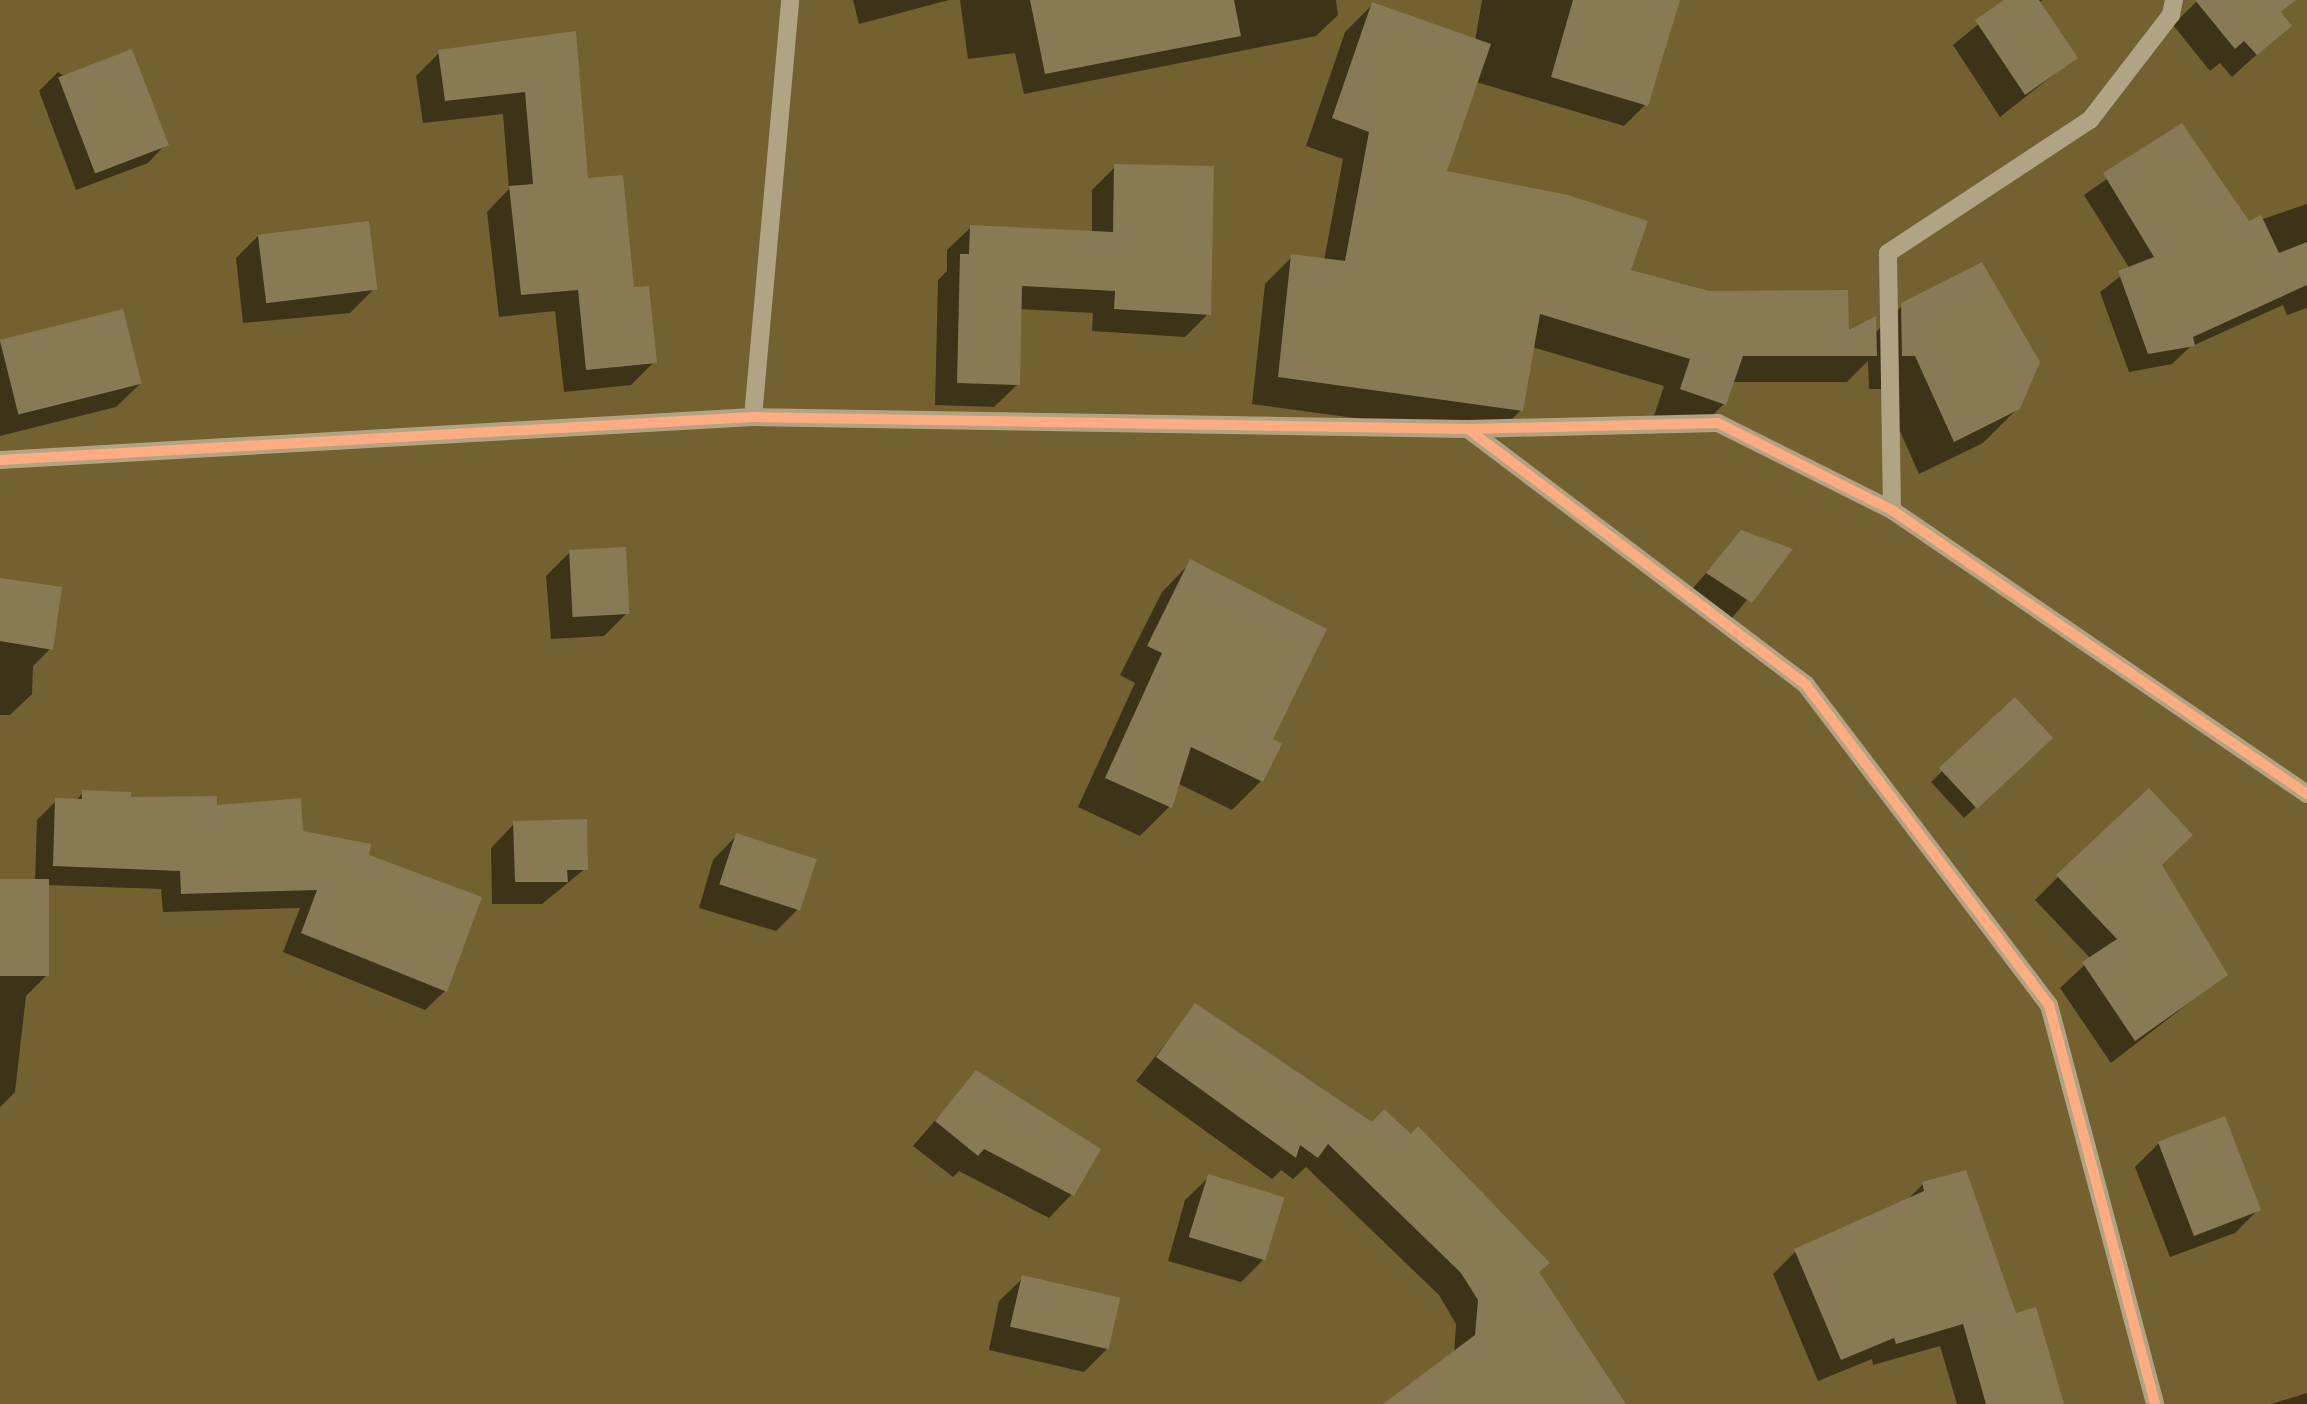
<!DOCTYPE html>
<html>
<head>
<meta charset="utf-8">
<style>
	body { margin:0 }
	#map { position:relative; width:2307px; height:1404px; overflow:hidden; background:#736130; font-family:Barlow,sans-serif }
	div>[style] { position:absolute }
	.shadow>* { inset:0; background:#0007 }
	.building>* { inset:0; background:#877a54; transform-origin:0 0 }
	.minor>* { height:18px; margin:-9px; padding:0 9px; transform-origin:9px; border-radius:9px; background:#b0a484 }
	.cycleway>* { height:10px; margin:-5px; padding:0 5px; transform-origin:5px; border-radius:5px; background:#ffac80 }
	span { translate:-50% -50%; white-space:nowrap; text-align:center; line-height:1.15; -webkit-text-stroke:10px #8f6e14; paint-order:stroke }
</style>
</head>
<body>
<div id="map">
	<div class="shadow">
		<i style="clip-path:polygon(853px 0,949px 0,859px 24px)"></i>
		<i style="clip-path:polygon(960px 0,1336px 0,1338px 15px,1316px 36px,1024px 94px,1015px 53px,968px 59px)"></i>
		<i style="clip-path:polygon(1482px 0,1653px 0,1646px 104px,1624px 126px,1476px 82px,1444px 173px,1628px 272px,1846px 334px,1874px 334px,1903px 305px,2018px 408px,1983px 443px,1919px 474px,1881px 389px,1869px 389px,1868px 361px,1847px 382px,1731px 382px,1724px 404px,1696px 431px,1654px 416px,1664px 386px,1532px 347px,1521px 410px,1494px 437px,1252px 404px,1265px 284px,1292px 257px,1324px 261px,1343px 159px,1306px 146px,1345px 32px,1372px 5px,1475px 41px)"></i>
		<i style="clip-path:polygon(2008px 0,2043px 0,2038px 3px,2075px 58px,2000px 117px,1953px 45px)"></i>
		<i style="clip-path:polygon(2295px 0,2279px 14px,2288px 26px,2232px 77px,2220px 63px,2210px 71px,2173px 25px,2198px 0)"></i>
		<i style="clip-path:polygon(574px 34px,586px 181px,654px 362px,631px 385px,564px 392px,555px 311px,499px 317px,487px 212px,509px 189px,503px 114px,423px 123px,416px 76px,439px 53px)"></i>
		<i style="clip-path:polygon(58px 72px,166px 144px,148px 163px,76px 190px,39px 91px)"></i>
		<i style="clip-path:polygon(2181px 127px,2248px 224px,2307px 204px,2307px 308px,2287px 315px,2283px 305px,2190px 347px,2172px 364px,2129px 372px,2100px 292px,2130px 269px,2084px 195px)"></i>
		<i style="clip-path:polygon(1115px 167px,1208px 314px,1185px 337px,1092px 331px,1093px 313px,1019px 309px,1018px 384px,994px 407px,935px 405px,938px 280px,947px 271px,947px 250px,971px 227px,1092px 234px,1092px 190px)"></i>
		<i style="clip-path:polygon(260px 234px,374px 289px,350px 313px,243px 323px,236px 258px)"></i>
		<i style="clip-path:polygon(0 342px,140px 384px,116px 407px,0 436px)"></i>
		<i style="clip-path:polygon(1739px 536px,1789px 550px,1726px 625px,1685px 597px)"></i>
		<i style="clip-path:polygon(570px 552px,627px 613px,604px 636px,551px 639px,546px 576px)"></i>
		<i style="clip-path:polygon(1191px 562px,1269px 740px,1261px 781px,1232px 810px,1177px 783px,1169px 807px,1140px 836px,1078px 807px,1135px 683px,1120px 675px,1162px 592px)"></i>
		<i style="clip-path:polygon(0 580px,51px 648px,33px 666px,32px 694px,10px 715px,0 715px)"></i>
		<i style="clip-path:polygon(2015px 701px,2038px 749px,1964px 818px,1931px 782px)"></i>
		<i style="clip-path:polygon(83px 793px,215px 807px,366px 857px,445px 991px,425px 1010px,283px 952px,300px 908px,163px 912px,161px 889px,46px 885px,48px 974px,26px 996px,15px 1092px,0 1107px,0 881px,35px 881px,37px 820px,56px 801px,74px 802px)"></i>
		<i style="clip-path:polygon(514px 824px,586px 868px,542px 904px,492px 904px,491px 848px)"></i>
		<i style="clip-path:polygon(736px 836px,799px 908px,776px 931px,699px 908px,713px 860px)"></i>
		<i style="clip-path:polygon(2159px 865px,2225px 975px,2111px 1063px,2060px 988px,2091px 959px,2035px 900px,2058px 877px)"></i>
		<i style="clip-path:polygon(1195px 1006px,1537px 1273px,1556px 1404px,1387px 1404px,1454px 1354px,1456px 1324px,1439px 1295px,1306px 1167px,1293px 1179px,1281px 1170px,1272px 1179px,1136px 1081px)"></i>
		<i style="clip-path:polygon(976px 1073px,1072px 1194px,1049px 1218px,959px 1171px,953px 1177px,913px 1146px)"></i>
		<i style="clip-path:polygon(2159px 1143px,2258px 1210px,2235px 1233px,2170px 1257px,2135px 1167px)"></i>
		<i style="clip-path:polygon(1209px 1177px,1265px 1258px,1241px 1282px,1168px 1261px,1185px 1200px)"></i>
		<i style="clip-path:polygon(1923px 1184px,2015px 1316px,2057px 1404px,1957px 1404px,1940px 1346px,1873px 1365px,1872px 1359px,1818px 1381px,1773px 1274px,1796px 1251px,1904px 1203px)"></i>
		<i style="clip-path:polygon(1023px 1278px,1107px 1349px,1084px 1372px,989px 1350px,999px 1301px)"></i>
		<i style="clip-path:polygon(2307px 1393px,2307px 1404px,2271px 1404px)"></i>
	</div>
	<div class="building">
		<i style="clip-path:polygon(1030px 0,1234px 0,1241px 36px,1045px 74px)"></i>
		<i style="clip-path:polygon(1573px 0,1680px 0,1648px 106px,1551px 77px)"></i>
		<i style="clip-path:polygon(2004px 0,2039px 0,2078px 58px,2025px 95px,1975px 20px)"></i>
		<i style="clip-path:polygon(2195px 0,2296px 0,2281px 12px,2292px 26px,2257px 55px,2244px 41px,2235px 49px)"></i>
		<i style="clip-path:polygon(1372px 2px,1491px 44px,1447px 171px,1568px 195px,1648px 221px,1631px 270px,1709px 291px,1848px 290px,1849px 330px,1876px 316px,1877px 356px,1743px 356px,1726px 405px,1680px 389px,1690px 359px,1540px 314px,1523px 411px,1278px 377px,1291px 254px,1345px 261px,1369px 132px,1332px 118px)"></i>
		<i style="clip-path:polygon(576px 31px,588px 178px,623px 175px,634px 287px,649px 286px,657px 363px,586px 370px,578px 290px,521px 295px,509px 186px,533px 184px,525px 92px,445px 101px,438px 50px)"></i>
		<i style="left:132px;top:49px;width:103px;height:79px;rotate:69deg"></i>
		<i style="clip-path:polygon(2182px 123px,2249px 221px,2261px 215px,2279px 253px,2307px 242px,2307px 285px,2193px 337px,2195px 346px,2148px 354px,2118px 271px,2154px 257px,2103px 173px)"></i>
		<i style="clip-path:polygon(1114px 164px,1214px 166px,1211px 315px,1114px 309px,1115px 291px,1022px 286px,1020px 385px,957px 383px,960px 254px,969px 254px,970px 225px,1113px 232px)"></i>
		<i style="left:369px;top:221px;width:69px;height:112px;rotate:83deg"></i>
		<i style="clip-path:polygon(1982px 262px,2040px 362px,2020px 409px,1954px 442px,1915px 356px,1902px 356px,1901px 303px)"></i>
		<i style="left:123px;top:309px;width:77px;height:127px;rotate:76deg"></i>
		<i style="clip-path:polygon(1741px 530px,1793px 549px,1752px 603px,1706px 573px)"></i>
		<i style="left:626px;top:547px;width:67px;height:57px;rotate:87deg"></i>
		<i style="clip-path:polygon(1190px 559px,1327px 629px,1273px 739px,1282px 744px,1263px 782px,1191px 747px,1172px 808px,1105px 778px,1162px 653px,1147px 646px)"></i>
		<i style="clip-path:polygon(0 578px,62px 587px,53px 650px,0 641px)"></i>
		<i style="left:2015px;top:697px;width:56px;height:104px;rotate:47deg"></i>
		<i style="clip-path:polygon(2149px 788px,2193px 835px,2162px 865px,2228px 975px,2135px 1041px,2082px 962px,2117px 939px,2056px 875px)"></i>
		<i style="clip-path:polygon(82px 790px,131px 792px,131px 797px,217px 796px,217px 805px,301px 798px,303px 831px,371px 844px,369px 855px,482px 897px,447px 992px,301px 933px,317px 890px,181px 894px,180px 871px,53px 866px,55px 798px,82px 799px)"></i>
		<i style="clip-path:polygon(587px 819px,588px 870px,567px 870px,568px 882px,515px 882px,513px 821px)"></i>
		<i style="left:736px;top:833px;width:85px;height:54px;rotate:18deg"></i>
		<i style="left:0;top:879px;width:49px;height:97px"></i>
		<i style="clip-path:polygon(1195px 1003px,1372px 1122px,1384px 1109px,1411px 1134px,1418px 1126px,1550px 1263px,1539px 1272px,1626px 1404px,1383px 1404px,1475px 1335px,1478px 1300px,1461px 1273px,1328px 1144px,1318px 1158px,1300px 1145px,1296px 1158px,1156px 1057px)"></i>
		<i style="clip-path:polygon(976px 1070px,1101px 1149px,1074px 1196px,984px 1149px,978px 1156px,935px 1121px)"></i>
		<i style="left:2225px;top:1116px;width:101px;height:72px;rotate:69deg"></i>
		<i style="clip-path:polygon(1966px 1170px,2016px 1313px,2036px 1307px,2064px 1404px,1986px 1404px,1963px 1324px,1896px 1344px,1894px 1338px,1841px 1360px,1794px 1249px,1924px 1191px,1922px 1182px)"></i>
		<i style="left:1208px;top:1174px;width:80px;height:66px;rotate:17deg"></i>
		<i style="left:1022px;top:1275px;width:101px;height:53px;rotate:13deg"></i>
	</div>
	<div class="minor">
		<i style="left:753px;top:417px;width:419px;rotate:-84.9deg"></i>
		<i style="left:1468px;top:429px;width:424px;rotate:37.1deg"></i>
		<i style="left:1806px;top:685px;width:402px;rotate:52.8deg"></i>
		<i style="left:2049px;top:1005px;width:413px;rotate:75.1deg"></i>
		<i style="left:0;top:460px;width:754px;rotate:-3.27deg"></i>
		<i style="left:753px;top:417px;width:715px;rotate:0.96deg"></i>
		<i style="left:1468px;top:429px;width:250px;rotate:-1.4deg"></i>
		<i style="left:1718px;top:423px;width:195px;rotate:26.6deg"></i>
		<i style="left:1892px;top:510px;width:503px;rotate:34.39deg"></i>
		<i style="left:1892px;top:510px;width:257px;rotate:-90.9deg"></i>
		<i style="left:1888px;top:253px;width:242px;rotate:-33.4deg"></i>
		<i style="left:2090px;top:120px;width:133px;rotate:-52.4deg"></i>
		<i style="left:2171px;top:15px;width:15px;rotate:-79deg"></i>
	</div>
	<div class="cycleway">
		<i style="left:1468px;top:429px;width:424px;rotate:37.1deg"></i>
		<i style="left:1806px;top:685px;width:402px;rotate:52.8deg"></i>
		<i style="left:2049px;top:1005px;width:413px;rotate:75.1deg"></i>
		<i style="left:0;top:460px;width:754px;rotate:-3.27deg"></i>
		<i style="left:753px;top:417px;width:715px;rotate:0.96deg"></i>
		<i style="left:1468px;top:429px;width:250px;rotate:-1.4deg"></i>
		<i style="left:1718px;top:423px;width:195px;rotate:26.6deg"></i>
		<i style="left:1892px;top:510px;width:503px;rotate:34.39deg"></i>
	</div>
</div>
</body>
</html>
